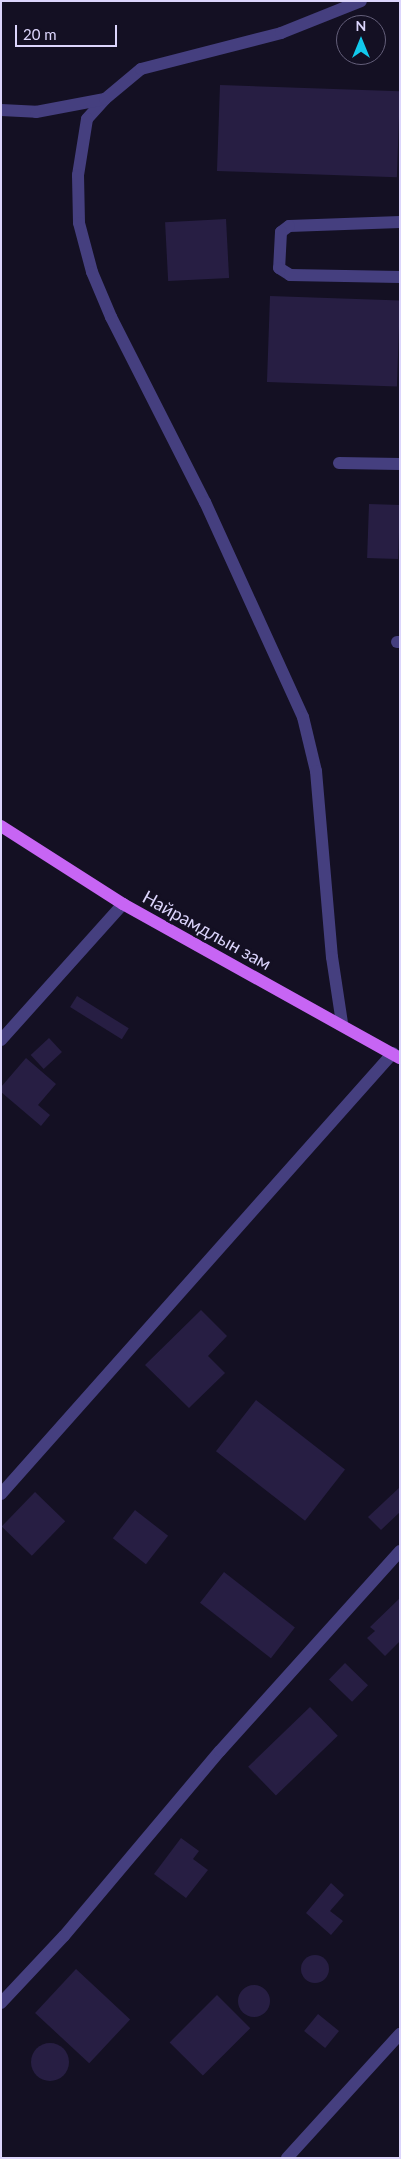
<!DOCTYPE html>
<html>
<head>
<meta charset="utf-8">
<style>
	body { margin:0 }
	#map { position:relative; width:401px; height:2159px; overflow:hidden; background:#141023; font-family:Lato,sans-serif }
	div>[style] { position:absolute }
	.building>* { inset:0; background:#271e43; transform-origin:0 0 }
	.round { border-radius:50% }
	.minor>* { height:12px; margin:-6px; padding:0 6px; transform-origin:6px; border-radius:6px; background:#453f7f }
	.major>* { height:12px; margin:-6px; padding:0 6px; transform-origin:6px; border-radius:6px; background:#c765f4 }
	span { translate:-50% -50%; white-space:nowrap; text-align:center; line-height:1.15; -webkit-text-stroke:5px #141023; paint-order:stroke }
	.street-label { font-size:18px; color:#dcd5fc }
	.frame { position:absolute; inset:0; border:2px solid #dcd5fc; pointer-events:none }
	.north { position:absolute; left:336px; top:15px; width:50px; height:50px; box-sizing:border-box; background:#141023; border:1px solid #645f7a; border-radius:50%; rotate:0deg; font-size:14px; font-weight:700; line-height:20px; text-align:center; color:#dcd5fc }
	.north::after { content:''; display:block; margin:auto; width:18px; height:22px; background:#12c9ec; clip-path:polygon(50% 0,100% 100%,50% 72%,0 100%) }
	.scale { position:absolute; left:15px; top:25px; width:102px; height:22px; box-sizing:border-box; border:2px solid #dcd5fc; border-top:0; padding-left:6px; font-size:15px; line-height:18px; white-space:nowrap; color:#dcd5fc; -webkit-text-stroke:4px #141023; paint-order:stroke }
</style>
</head>
<body>
<div id="map">
	<div class="building">
		<i style="left:220px;top:85px;width:180px;height:86px;rotate:2deg"></i>
		<i style="left:226px;top:219px;width:59px;height:61px;rotate:87deg"></i>
		<i style="left:270px;top:296px;width:130px;height:86px;rotate:2deg"></i>
		<i style="left:369px;top:504px;width:31px;height:54px;rotate:2deg"></i>
		<i style="left:77px;top:996px;width:61px;height:13px;rotate:32deg"></i>
		<i style="left:49px;top:1038px;width:19px;height:25px;rotate:47deg"></i>
		<i style="clip-path:polygon(26px 1058px,56px 1084px,38px 1105px,50px 1115px,41px 1126px,1px 1092px,1px 1087px)"></i>
		<i style="clip-path:polygon(201px 1310px,227px 1336px,208px 1356px,225px 1373px,189px 1408px,145px 1365px)"></i>
		<i style="left:256px;top:1400px;width:113px;height:65px;rotate:38deg"></i>
		<i style="clip-path:polygon(400px 1487px,400px 1512px,381px 1530px,368px 1517px)"></i>
		<i style="left:35px;top:1492px;width:42px;height:48px;rotate:44deg"></i>
		<i style="left:135px;top:1510px;width:42px;height:36px;rotate:38deg"></i>
		<i style="left:224px;top:1572px;width:90px;height:39px;rotate:38deg"></i>
		<i style="clip-path:polygon(400px 1598px,400px 1641px,385px 1656px,367px 1638px,375px 1631px,370px 1627px)"></i>
		<i style="left:345px;top:1663px;width:32px;height:23px;rotate:44deg"></i>
		<i style="left:310px;top:1707px;width:40px;height:86px;rotate:46deg"></i>
		<i style="clip-path:polygon(181px 1838px,199px 1851px,193px 1859px,208px 1870px,186px 1898px,154px 1874px)"></i>
		<i style="clip-path:polygon(331px 1883px,344px 1895px,330px 1911px,343px 1921px,331px 1935px,306px 1913px)"></i>
		<i class="round" style="left:301px;top:1955px;width:28px;height:28px"></i>
		<i style="left:76px;top:1969px;width:74px;height:60px;rotate:43deg"></i>
		<i class="round" style="left:238px;top:1985px;width:32px;height:32px"></i>
		<i style="left:217px;top:1995px;width:47px;height:67px;rotate:45deg"></i>
		<i style="left:318px;top:2014px;width:27px;height:22px;rotate:39deg"></i>
		<i class="round" style="left:31px;top:2043px;width:38px;height:38px"></i>
	</div>
	<div class="minor">
		<i style="left:105px;top:99px;width:27px;rotate:132deg"></i>
		<i style="left:87px;top:119px;width:57px;rotate:99.1deg"></i>
		<i style="left:78px;top:175px;width:48px;rotate:88.8deg"></i>
		<i style="left:79px;top:223px;width:51px;rotate:75.1deg"></i>
		<i style="left:92px;top:272px;width:49px;rotate:67.1deg"></i>
		<i style="left:111px;top:317px;width:208px;rotate:63.1deg"></i>
		<i style="left:205px;top:502px;width:236px;rotate:65.5deg"></i>
		<i style="left:303px;top:717px;width:56px;rotate:76.5deg"></i>
		<i style="left:316px;top:771px;width:187px;rotate:85.1deg"></i>
		<i style="left:332px;top:957px;width:67px;rotate:81.4deg"></i>
		<i style="left:1px;top:110px;width:35px;rotate:3deg"></i>
		<i style="left:36px;top:112px;width:70px;rotate:-10.7deg"></i>
		<i style="left:105px;top:99px;width:47px;rotate:-39.8deg"></i>
		<i style="left:141px;top:69px;width:145px;rotate:-14.4deg"></i>
		<i style="left:281px;top:33px;width:86px;rotate:-21.8deg"></i>
		<i style="left:400px;top:222px;width:111px;rotate:177.9deg"></i>
		<i style="left:289px;top:226px;width:10px;rotate:143deg"></i>
		<i style="left:281px;top:232px;width:36px;rotate:93deg"></i>
		<i style="left:279px;top:268px;width:13px;rotate:32deg"></i>
		<i style="left:290px;top:275px;width:110px;rotate:1deg"></i>
		<i style="left:339px;top:463px;width:61px;rotate:0.9deg"></i>
		<i style="left:397px;top:642px;width:3px"></i>
		<i style="left:1px;top:1040px;width:183px;rotate:-48.1deg"></i>
		<i style="left:1px;top:1494px;width:590px;rotate:-48.37deg"></i>
		<i style="left:1px;top:2003px;width:92px;rotate:-46.8deg"></i>
		<i style="left:64px;top:1936px;width:242px;rotate:-49.9deg"></i>
		<i style="left:220px;top:1751px;width:269px;rotate:-48deg"></i>
		<i style="left:287px;top:2158px;width:168px;rotate:-47.7deg"></i>
	</div>
	<div class="major">
		<i style="left:1px;top:826px;width:145px;rotate:32.6deg"></i>
		<i style="left:123px;top:904px;width:317px;rotate:29.1deg"></i>
	</div>
	<div class="street-label">
		<span style="left:207px;top:930px;rotate:29deg">Найрамдлын зам</span>
	</div>
	<div class="frame"></div>
	<div class="north">N</div>
	<div class="scale">20 m</div>
</div>
</body>
</html>
